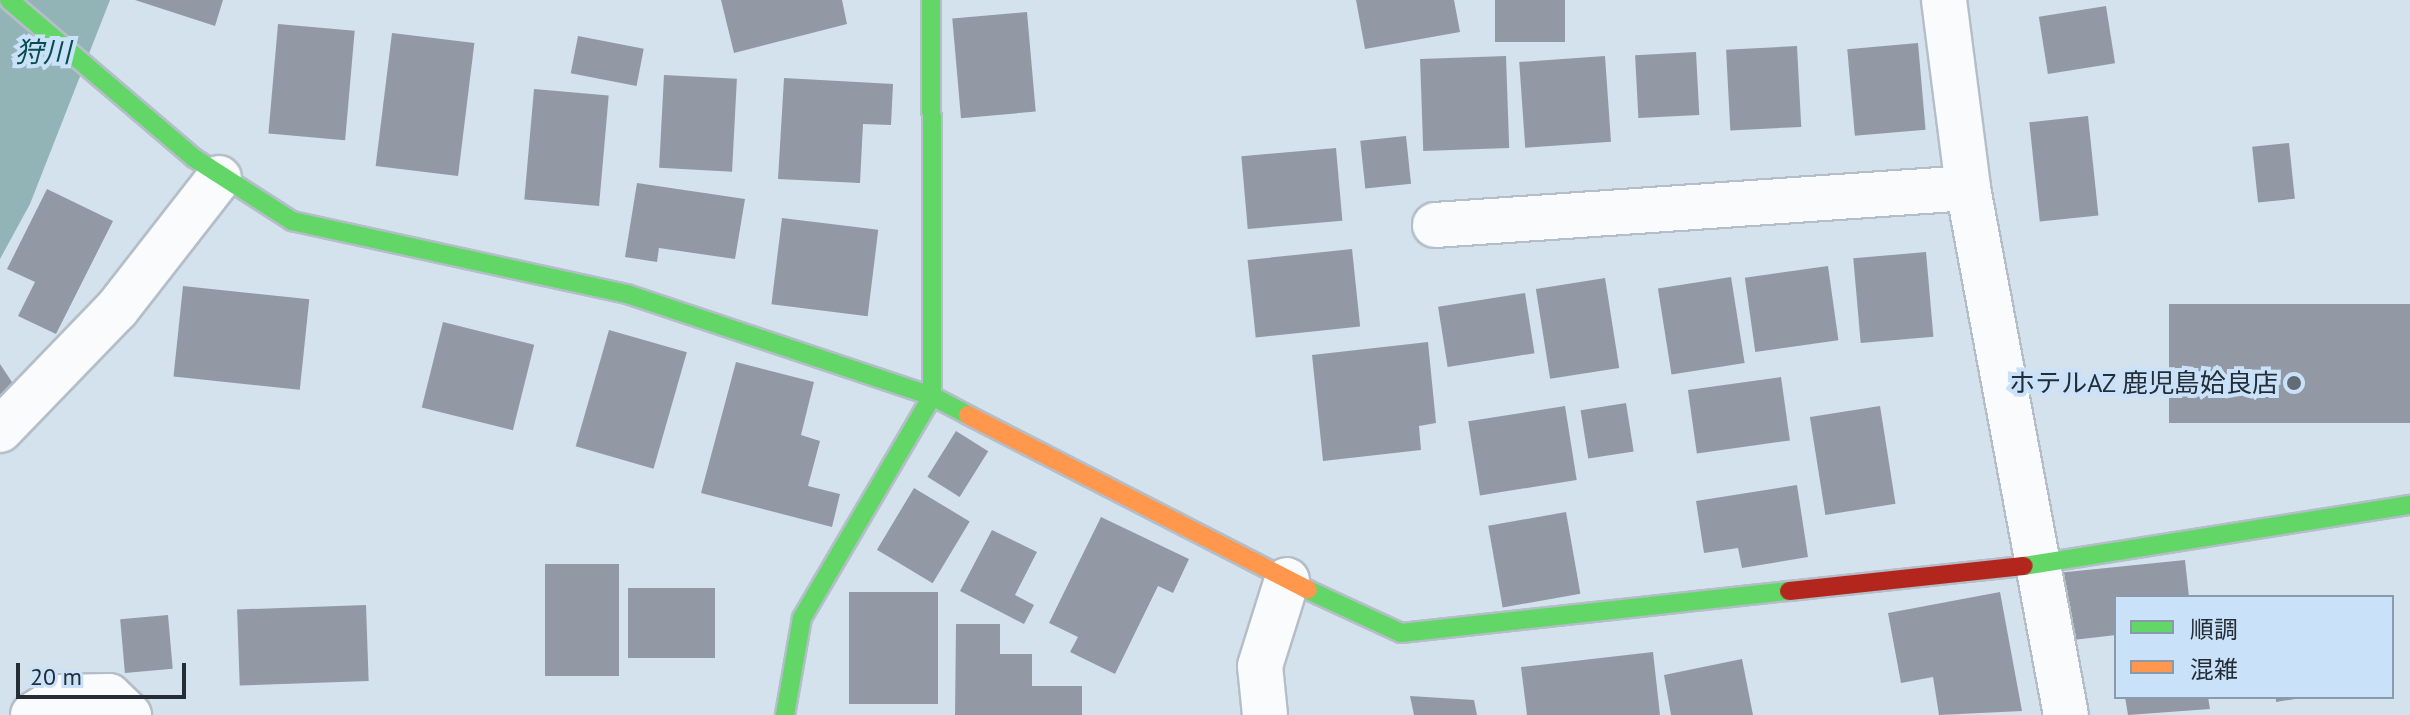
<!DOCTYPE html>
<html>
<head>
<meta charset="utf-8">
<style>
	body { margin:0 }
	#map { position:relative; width:2410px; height:715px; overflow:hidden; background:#d4e2ee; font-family:"PT Sans","Noto Sans JP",sans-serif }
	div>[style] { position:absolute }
	.water>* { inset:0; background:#92b4b7 }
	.building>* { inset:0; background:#9399a4; transform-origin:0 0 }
	.roads { filter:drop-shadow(2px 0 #b4bec8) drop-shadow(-2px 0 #b4bec8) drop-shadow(0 2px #b4bec8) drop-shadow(0 -2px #b4bec8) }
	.street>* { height:44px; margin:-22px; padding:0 22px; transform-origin:22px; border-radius:22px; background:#f9fbfc }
	.fast>* { height:18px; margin:-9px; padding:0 9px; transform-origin:9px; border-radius:9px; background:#63d668 }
	.slow>* { height:18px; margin:-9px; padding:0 9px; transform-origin:9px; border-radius:9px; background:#ff974d }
	.jam>* { height:18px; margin:-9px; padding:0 9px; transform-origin:9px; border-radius:9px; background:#b3261e }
	.dots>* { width:22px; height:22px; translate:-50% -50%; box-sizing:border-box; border:4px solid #cae2f9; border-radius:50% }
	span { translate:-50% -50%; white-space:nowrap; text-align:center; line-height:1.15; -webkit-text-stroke:8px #cae2f9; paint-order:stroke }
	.poi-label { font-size:26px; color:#242d36 }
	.right { translate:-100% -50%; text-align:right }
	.water-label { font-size:28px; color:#084d4c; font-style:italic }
	.legend { position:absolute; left:2114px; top:595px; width:280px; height:104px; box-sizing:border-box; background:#cae2f9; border:2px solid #889aab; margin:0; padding:10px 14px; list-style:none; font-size:24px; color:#242d36 }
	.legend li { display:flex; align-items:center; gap:16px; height:40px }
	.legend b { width:40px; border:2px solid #889aab }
	.scale { position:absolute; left:16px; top:663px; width:170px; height:36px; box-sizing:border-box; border:4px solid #242d36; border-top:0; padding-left:10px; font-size:24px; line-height:28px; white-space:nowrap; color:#242d36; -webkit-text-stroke:6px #cae2f9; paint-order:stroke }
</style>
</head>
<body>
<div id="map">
	<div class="water">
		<i style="clip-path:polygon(0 0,110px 0,30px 204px,0 259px)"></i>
	</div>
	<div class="building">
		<i style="clip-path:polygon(135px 0,223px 0,215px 26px)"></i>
		<i style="clip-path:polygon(721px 0,842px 0,847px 24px,734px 53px)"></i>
		<i style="clip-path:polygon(1356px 0,1454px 0,1460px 32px,1365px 49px)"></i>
		<i style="left:1495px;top:0;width:70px;height:42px"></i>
		<i style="left:2106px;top:6px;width:58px;height:68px;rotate:81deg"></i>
		<i style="left:1027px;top:12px;width:100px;height:75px;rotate:85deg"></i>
		<i style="left:278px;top:24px;width:77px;height:110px;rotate:5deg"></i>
		<i style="left:392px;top:33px;width:83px;height:134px;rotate:7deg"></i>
		<i style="left:578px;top:36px;width:67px;height:38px;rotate:11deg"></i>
		<i style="left:1918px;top:43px;width:87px;height:71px;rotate:85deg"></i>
		<i style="left:1797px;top:46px;width:81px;height:71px;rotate:87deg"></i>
		<i style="left:1696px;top:52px;width:63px;height:61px;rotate:87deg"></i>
		<i style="left:1506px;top:56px;width:92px;height:86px;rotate:88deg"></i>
		<i style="left:1605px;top:56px;width:86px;height:86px;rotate:86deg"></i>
		<i style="left:664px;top:75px;width:73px;height:93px;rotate:3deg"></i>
		<i style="clip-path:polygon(784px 78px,893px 84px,891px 125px,863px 124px,860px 183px,778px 179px)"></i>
		<i style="left:534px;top:89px;width:75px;height:111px;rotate:5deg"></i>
		<i style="left:2088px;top:116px;width:100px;height:59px;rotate:84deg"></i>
		<i style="left:1406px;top:136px;width:48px;height:46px;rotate:84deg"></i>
		<i style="left:2289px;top:143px;width:56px;height:37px;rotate:84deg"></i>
		<i style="left:1336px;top:148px;width:73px;height:95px;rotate:85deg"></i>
		<i style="clip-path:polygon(637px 183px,745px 199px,735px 259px,659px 248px,657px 262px,625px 257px)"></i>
		<i style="clip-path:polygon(47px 189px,113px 221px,56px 334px,18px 316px,35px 282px,7px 269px)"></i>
		<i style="left:782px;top:218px;width:97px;height:87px;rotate:7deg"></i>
		<i style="left:1352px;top:249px;width:78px;height:105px;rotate:84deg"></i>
		<i style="left:1926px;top:252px;width:85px;height:73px;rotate:85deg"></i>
		<i style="left:1828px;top:266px;width:75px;height:84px;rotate:82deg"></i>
		<i style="left:1731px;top:277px;width:87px;height:74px;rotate:81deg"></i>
		<i style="left:1605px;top:278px;width:91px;height:70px;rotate:81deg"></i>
		<i style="left:183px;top:286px;width:127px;height:91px;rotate:6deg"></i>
		<i style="left:1525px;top:293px;width:61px;height:88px;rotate:81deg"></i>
		<i style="left:2410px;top:304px;width:119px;height:241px;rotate:90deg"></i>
		<i style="left:443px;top:322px;width:94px;height:88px;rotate:14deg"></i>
		<i style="left:609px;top:330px;width:81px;height:121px;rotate:16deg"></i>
		<i style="clip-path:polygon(1428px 342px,1436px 423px,1419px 426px,1421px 450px,1323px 461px,1312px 355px)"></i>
		<i style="clip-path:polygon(736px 362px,814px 382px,801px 435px,820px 441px,808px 486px,840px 494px,832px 527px,701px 493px)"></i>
		<i style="clip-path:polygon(0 364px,14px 385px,0 395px)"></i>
		<i style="left:1781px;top:377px;width:64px;height:94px;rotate:82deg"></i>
		<i style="left:1626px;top:403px;width:49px;height:46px;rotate:81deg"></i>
		<i style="left:1565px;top:406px;width:75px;height:98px;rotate:81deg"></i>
		<i style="left:1880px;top:406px;width:99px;height:71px;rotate:81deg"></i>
		<i style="left:956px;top:431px;width:38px;height:54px;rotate:32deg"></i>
		<i style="clip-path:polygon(1797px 485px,1808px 557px,1742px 568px,1738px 548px,1704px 553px,1696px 501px)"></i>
		<i style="left:914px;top:488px;width:65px;height:72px;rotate:31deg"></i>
		<i style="left:1566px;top:512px;width:83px;height:79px;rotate:80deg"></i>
		<i style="clip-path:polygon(1101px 517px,1189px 559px,1173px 593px,1158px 586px,1115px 674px,1070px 652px,1078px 637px,1049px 623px)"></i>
		<i style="clip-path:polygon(992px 530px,1037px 552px,1015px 595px,1034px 605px,1024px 624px,960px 591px)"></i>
		<i style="clip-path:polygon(2185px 560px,2189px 597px,2116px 597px,2116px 635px,2064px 641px,2057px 573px)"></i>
		<i style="left:619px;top:564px;width:112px;height:74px;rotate:90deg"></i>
		<i style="left:715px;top:588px;width:70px;height:87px;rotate:90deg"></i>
		<i style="left:849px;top:592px;width:89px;height:112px"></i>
		<i style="clip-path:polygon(2000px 592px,2022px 711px,1939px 715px,1933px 677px,1901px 683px,1888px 613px)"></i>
		<i style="left:366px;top:605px;width:76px;height:129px;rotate:88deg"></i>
		<i style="left:168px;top:615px;width:54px;height:48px;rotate:85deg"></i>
		<i style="clip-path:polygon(956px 624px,1000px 624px,1000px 654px,1032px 654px,1032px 686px,1082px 686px,1082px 715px,955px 715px)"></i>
		<i style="clip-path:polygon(1653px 652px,1660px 715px,1527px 715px,1521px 667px)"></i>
		<i style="clip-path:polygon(1742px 659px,1753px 715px,1671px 715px,1664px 675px)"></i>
		<i style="clip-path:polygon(1410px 696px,1474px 700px,1477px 715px,1414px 715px)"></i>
		<i style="clip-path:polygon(2125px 697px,2208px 697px,2210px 709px,2128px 715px)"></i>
		<i style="clip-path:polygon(2276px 697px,2295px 697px,2295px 699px,2276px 702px)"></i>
	</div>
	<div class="roads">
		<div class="street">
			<i style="left:1944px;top:0;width:190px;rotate:82.7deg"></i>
			<i style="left:1968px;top:188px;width:536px;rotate:79.47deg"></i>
			<i style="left:1435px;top:225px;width:534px;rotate:-3.97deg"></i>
			<i style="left:0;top:430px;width:168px;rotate:-46deg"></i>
			<i style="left:117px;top:309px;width:166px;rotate:-52.1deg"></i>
			<i style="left:33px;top:715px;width:34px;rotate:-32deg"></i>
			<i style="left:62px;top:697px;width:47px;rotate:-1.2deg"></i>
			<i style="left:109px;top:696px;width:28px;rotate:44deg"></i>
			<i style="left:1265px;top:715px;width:49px;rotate:-95.8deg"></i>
			<i style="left:1260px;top:666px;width:90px;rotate:-72.6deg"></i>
		</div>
		<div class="fast">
			<i style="left:9px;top:0;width:243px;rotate:40.5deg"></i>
			<i style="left:194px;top:158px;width:117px;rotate:32.7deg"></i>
			<i style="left:292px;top:221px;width:343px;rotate:12.3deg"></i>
			<i style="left:627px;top:294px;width:322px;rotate:18.5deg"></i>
			<i style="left:932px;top:396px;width:41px;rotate:27.8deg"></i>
			<i style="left:2024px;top:566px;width:391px;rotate:-9deg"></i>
			<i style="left:1308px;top:590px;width:102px;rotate:24.8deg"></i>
			<i style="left:1401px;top:633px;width:390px;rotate:-6.2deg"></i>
			<i style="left:785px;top:715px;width:98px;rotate:-80.1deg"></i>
			<i style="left:802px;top:618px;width:257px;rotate:-59.6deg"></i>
			<i style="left:932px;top:396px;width:396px;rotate:-90.1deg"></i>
		</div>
		<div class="slow">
			<i style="left:968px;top:415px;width:382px;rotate:27.2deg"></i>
		</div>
		<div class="jam">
			<i style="left:1789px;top:591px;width:236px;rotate:-6.1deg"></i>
		</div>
	</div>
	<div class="dots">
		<i style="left:2294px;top:383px;background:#626c76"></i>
	</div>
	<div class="poi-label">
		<span class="right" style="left:2278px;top:383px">ホテルAZ 鹿児島姶良店</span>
	</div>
	<div class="water-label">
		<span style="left:43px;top:52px">狩川</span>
	</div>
	<ul class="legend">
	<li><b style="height:10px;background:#63d668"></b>順調</li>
	<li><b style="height:10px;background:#ff974d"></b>混雑</li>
	</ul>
	<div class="scale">20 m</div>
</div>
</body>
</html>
